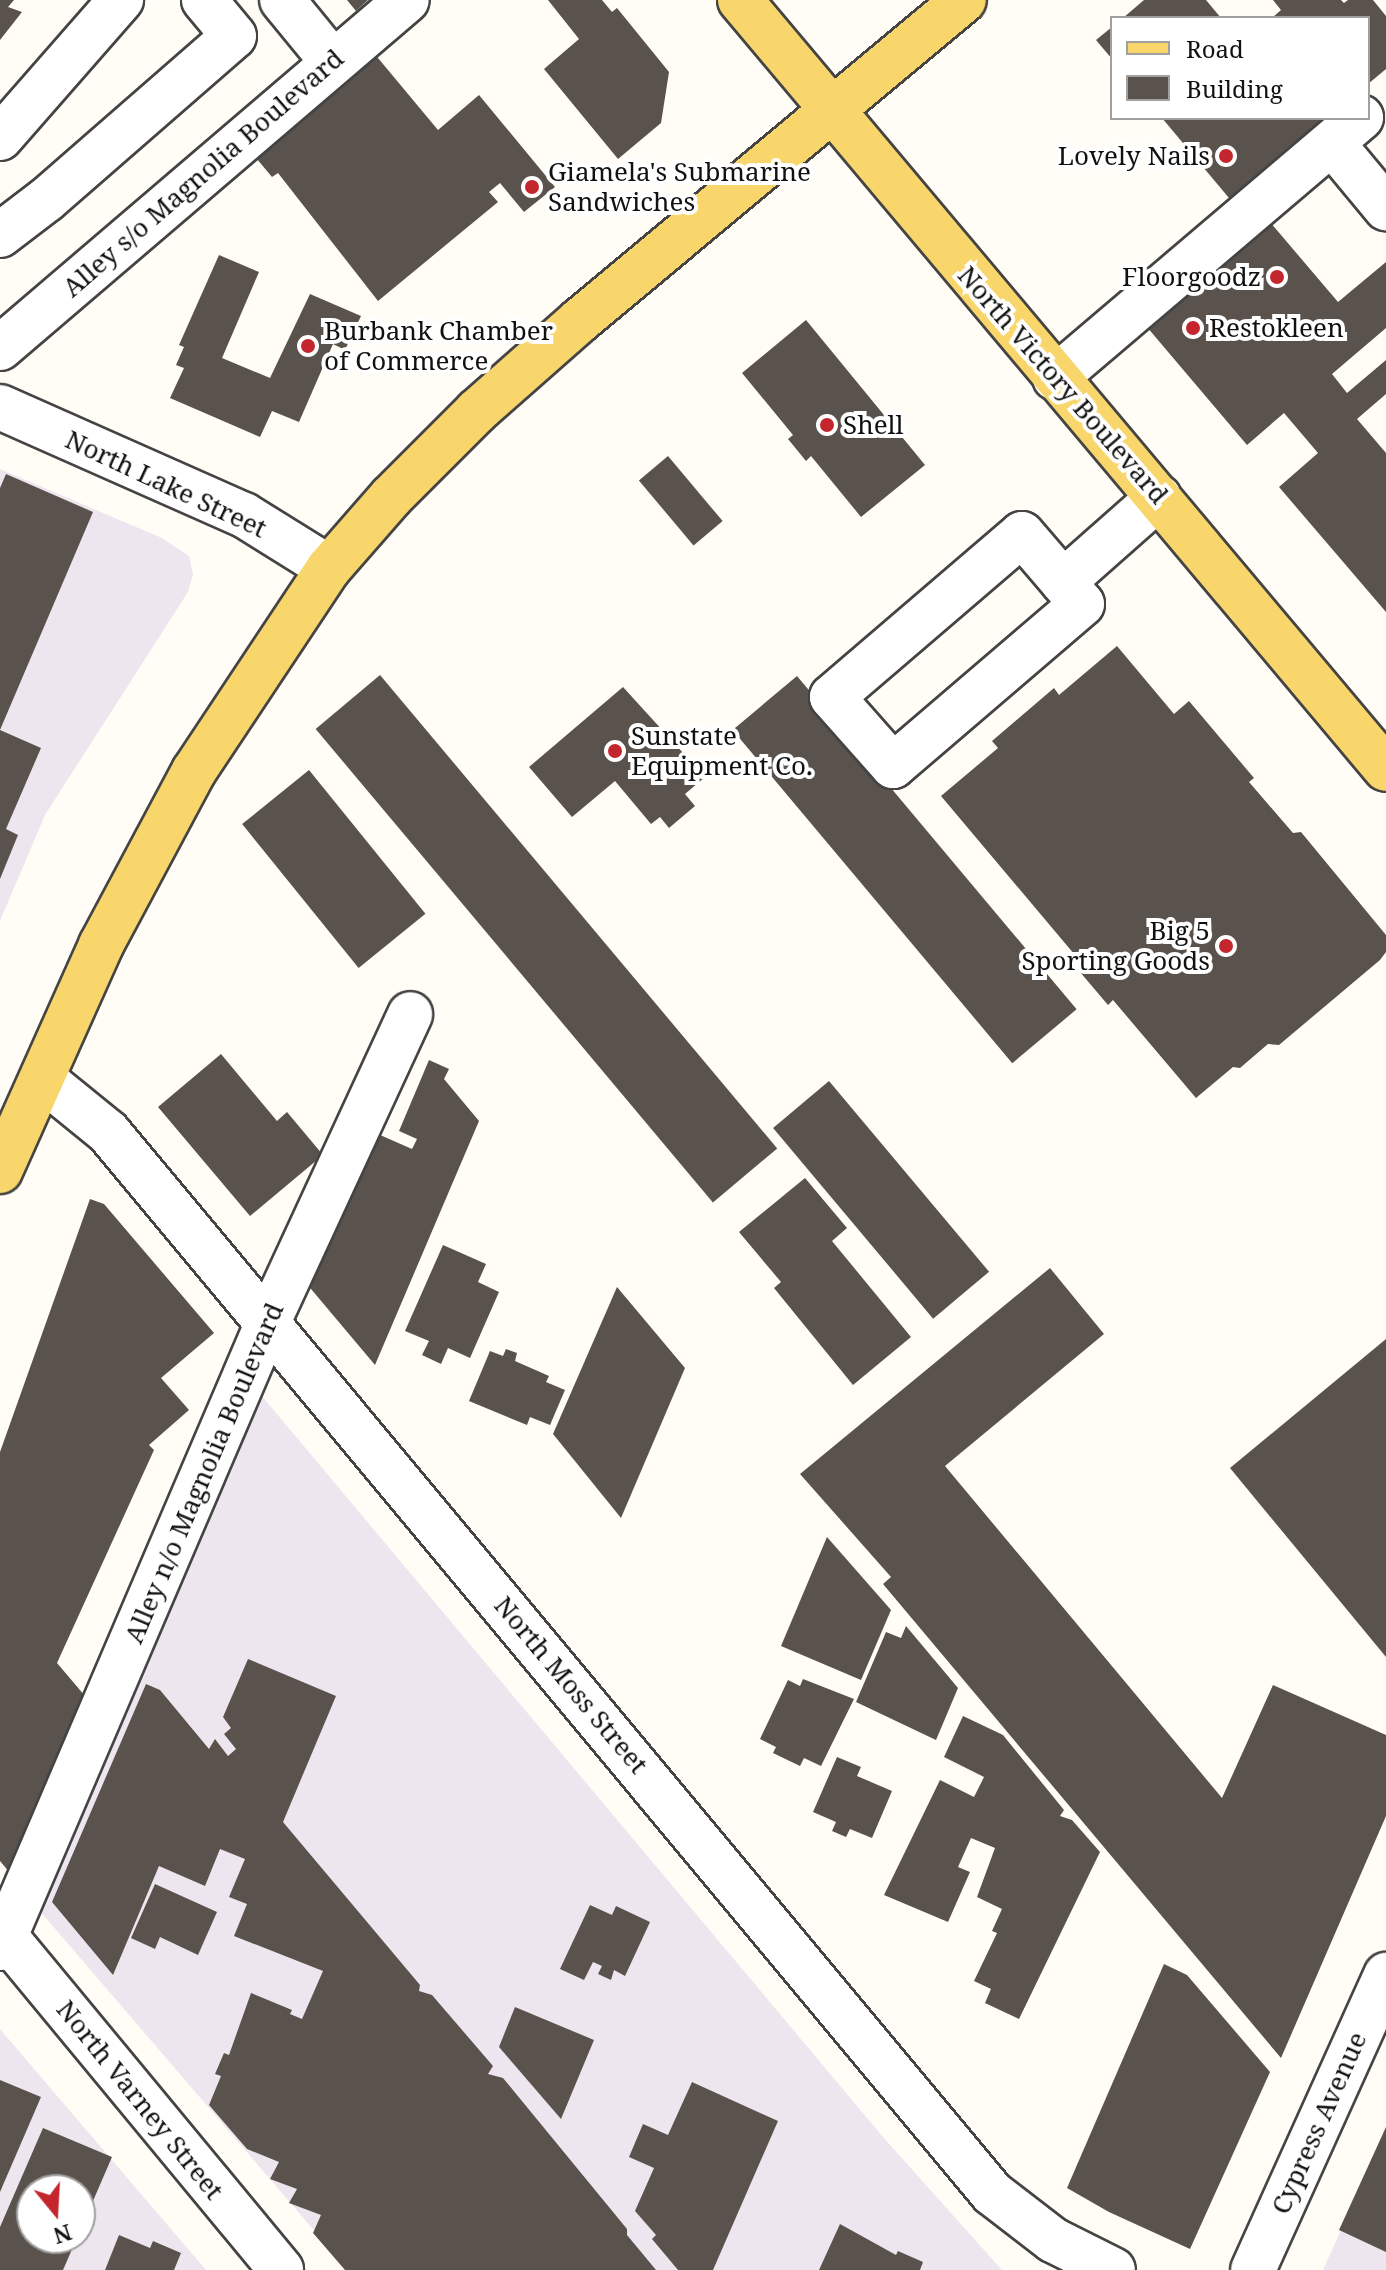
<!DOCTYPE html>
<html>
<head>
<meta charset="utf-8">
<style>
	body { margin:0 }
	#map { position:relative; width:1386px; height:2270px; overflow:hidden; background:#fffdf5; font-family:"Noto Serif",serif }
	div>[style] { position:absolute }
	.industrial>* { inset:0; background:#eee6ef }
	.building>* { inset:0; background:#5a524d; transform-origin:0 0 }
	.roads { filter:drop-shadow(2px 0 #444) drop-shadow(-2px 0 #444) drop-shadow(0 2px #444) drop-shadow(0 -2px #444) }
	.minor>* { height:44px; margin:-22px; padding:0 22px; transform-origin:22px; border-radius:22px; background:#fff }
	.major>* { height:44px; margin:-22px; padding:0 22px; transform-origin:22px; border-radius:22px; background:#f9d66b }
	.dots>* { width:22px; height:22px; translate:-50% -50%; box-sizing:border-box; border:4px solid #fff; border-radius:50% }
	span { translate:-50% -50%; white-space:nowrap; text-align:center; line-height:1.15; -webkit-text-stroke:8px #fff; paint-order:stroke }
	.poi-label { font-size:26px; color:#111 }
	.right { translate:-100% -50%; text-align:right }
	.left { translate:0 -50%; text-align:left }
	.street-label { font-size:26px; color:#111 }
	.legend { position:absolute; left:1110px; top:16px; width:260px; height:104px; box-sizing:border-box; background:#fff; border:2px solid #a0a0a0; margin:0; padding:10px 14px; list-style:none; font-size:24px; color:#111 }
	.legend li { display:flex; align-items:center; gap:16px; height:40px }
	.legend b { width:40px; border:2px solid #a0a0a0 }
	.north { position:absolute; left:16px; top:2174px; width:80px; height:80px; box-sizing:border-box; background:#fff; border:2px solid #a0a0a0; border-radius:50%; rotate:162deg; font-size:22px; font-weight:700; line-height:32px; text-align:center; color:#111 }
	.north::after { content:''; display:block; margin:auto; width:28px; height:36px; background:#c4262e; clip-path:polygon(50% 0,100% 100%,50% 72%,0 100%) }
</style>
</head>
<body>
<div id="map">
	<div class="industrial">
		<i style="clip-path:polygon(0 469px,162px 538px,189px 556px,193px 574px,188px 592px,45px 815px,0 921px)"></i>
		<i style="clip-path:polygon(261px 1395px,883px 2137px,1002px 2270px,348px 2270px,39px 1910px)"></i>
		<i style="clip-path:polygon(evenodd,0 2029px,206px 2270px,0 2270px,0 2029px,32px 2190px,80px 2190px,80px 2238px,32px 2238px,32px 2190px)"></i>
		<i style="clip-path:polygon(1386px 2129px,1386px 2270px,1323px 2270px)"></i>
	</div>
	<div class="building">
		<i style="clip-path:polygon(0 0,14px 0,8px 7px,22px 12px,0 40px)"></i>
		<i style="clip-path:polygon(347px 0,368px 0,356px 11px)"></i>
		<i style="clip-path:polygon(548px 0,602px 0,612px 12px,617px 8px,669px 72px,661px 123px,618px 159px,544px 69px,579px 39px)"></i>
		<i style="clip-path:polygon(1144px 0,1206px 0,1221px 18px,1123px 18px)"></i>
		<i style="clip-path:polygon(1273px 0,1341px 0,1344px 3px,1348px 0,1373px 0,1386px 16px,1386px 69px,1368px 84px,1368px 18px,1272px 18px,1281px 10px)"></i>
		<i style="clip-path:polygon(1112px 27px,1112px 59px,1096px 40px)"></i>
		<i style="clip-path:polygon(373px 52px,438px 130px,479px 95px,555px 187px,524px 212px,500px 183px,489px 192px,498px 202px,378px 301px,278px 173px,272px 177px,252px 153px)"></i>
		<i style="clip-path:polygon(1162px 118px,1328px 118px,1229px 198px)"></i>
		<i style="clip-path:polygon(1264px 215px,1338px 302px,1386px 262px,1386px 328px,1332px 374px,1347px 393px,1386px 360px,1386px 394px,1357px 419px,1386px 453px,1386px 612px,1279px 487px,1318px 453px,1284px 413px,1247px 445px,1141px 320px)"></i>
		<i style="clip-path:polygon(219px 255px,259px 272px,222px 358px,270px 378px,310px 294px,361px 316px,345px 350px,333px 344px,299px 422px,272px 411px,260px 437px,170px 398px,184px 368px,176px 365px,184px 347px,179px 345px)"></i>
		<i style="clip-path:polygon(806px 320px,925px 465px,861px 517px,811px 456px,806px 461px,788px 439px,793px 435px,742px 373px)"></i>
		<i style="left:668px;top:456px;width:85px;height:38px;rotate:50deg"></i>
		<i style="clip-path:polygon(6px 474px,93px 512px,0 730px,41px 748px,6px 829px,18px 835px,0 879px,0 488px)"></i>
		<i style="clip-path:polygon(1117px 646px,1174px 714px,1189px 701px,1254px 778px,1249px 782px,1293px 833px,1301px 832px,1386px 935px,1386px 952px,1380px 960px,1279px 1045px,1268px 1044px,1240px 1068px,1233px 1067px,1196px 1098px,1113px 1000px,1108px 1005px,1080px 972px,1085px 967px,941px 796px,998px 748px,992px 741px,1054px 688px,1059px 695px)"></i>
		<i style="left:380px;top:675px;width:618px;height:84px;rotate:50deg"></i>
		<i style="left:797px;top:676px;width:435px;height:84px;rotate:50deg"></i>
		<i style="clip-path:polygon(623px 687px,705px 777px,685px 794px,695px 806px,669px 828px,660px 817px,651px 824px,615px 781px,572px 817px,529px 767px)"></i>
		<i style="left:309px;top:770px;width:185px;height:86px;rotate:51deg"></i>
		<i style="clip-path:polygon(221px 1054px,277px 1121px,287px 1112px,323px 1155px,250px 1216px,158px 1107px)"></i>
		<i style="clip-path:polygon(429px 1060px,449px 1069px,444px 1079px,479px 1121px,375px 1365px,306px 1283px,371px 1131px,412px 1149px,417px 1139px,399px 1131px)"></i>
		<i style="left:829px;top:1081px;width:249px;height:73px;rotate:50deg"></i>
		<i style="clip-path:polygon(805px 1178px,847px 1228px,832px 1241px,911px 1337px,853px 1385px,774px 1288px,781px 1282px,739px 1232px)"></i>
		<i style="clip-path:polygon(90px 1199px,104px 1204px,214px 1333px,161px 1378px,189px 1410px,149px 1445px,154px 1450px,57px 1663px,85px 1696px,10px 1873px,0 1861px,0 1452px)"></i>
		<i style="clip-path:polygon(443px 1245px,486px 1264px,478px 1282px,499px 1292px,470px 1358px,448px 1348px,441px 1364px,422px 1355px,429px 1341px,405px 1331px)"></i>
		<i style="clip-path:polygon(1050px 1268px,1104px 1334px,945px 1466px,1222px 1798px,1273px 1685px,1386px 1735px,1386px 1816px,1281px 2058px,883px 1584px,891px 1577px,800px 1474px)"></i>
		<i style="clip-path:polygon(617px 1287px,685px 1368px,621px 1518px,553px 1434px)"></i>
		<i style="clip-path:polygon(1386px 1339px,1386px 1657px,1230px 1468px)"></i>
		<i style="clip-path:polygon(506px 1349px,517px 1353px,515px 1361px,549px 1376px,546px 1382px,565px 1390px,550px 1425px,530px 1417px,527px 1425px,469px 1401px,490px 1351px,503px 1356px)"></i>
		<i style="clip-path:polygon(827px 1537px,891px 1610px,861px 1680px,781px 1646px)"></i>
		<i style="clip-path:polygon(906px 1626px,958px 1688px,936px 1740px,856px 1702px,886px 1632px,901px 1638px)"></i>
		<i style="clip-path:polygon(248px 1659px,336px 1696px,283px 1822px,420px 1985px,419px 1991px,432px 1995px,493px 2066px,488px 2074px,503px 2078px,627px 2229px,627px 2235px,656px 2270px,345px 2270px,313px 2233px,321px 2215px,289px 2203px,297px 2189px,270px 2179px,279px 2162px,247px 2149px,209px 2105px,221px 2076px,215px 2074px,224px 2053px,229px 2055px,251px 1993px,292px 2010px,290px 2014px,302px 2019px,323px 1971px,234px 1936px,247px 1904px,229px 1897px,245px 1859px,220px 1849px,205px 1886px,159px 1866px,113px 1975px,52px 1902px,146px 1684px,160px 1690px,209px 1749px,215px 1739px,228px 1756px,236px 1749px,224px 1734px,231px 1728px,223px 1717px)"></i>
		<i style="clip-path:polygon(803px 1679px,854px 1699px,821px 1766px,804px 1758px,800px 1766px,773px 1753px,776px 1747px,760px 1739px,788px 1680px,800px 1686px)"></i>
		<i style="clip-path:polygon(963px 1716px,1003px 1735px,1064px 1810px,1060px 1816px,1072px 1820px,1100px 1852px,1019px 2019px,985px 2003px,991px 1989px,974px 1981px,997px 1933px,992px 1931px,1002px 1909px,977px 1897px,995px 1848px,971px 1838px,958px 1867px,970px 1872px,948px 1922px,884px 1895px,940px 1780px,974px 1797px,984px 1777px,944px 1757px)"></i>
		<i style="clip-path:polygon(837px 1757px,861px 1767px,857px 1776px,892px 1791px,872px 1838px,850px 1829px,846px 1837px,832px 1831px,836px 1822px,813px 1812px)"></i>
		<i style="clip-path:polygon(155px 1884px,217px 1912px,198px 1955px,160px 1937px,155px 1949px,131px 1938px)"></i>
		<i style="clip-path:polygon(590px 1905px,612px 1915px,616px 1906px,650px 1922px,625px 1976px,614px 1970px,611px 1980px,598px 1974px,602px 1966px,593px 1962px,584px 1980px,560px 1969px)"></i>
		<i style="clip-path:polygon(1164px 1964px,1187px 1975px,1270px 2072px,1190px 2249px,1109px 2212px,1067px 2188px)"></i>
		<i style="clip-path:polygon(515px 2007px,594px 2040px,561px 2119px,499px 2047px)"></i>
		<i style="clip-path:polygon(0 2080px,41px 2097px,0 2192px)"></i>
		<i style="clip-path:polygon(692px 2082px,778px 2121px,713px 2270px,678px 2270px,652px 2239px,656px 2235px,635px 2211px,654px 2168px,629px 2157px,643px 2124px,668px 2135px)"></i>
		<i style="clip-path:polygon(1386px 2127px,1386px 2252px,1339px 2230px)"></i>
		<i style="clip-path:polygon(43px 2128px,112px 2157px,80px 2231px,80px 2190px,32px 2190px,32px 2238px,77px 2238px,63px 2270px,0 2270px,0 2227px)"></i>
		<i style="clip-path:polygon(840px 2224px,896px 2255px,898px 2251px,923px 2262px,920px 2270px,819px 2270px)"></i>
		<i style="clip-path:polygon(119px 2235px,150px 2248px,153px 2241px,181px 2253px,174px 2270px,105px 2270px)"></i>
	</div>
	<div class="roads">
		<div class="minor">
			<i style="left:282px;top:0;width:79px;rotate:50.7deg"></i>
			<i style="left:0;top:138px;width:184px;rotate:-48.8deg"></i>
			<i style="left:1332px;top:143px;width:85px;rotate:50.3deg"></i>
			<i style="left:0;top:235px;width:58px;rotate:-37.3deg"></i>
			<i style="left:46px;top:200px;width:249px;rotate:-41.1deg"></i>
			<i style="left:234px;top:36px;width:47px;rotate:-129.8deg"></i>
			<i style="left:0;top:348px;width:535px;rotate:-40.53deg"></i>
			<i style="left:1055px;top:378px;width:402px;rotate:-40.4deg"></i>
			<i style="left:0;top:407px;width:267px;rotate:23.9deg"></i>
			<i style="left:244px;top:515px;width:100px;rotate:31.9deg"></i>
			<i style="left:1022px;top:534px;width:92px;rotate:49.4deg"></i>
			<i style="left:1082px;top:604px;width:249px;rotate:139.4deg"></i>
			<i style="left:893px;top:766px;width:92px;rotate:-131.5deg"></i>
			<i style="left:832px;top:697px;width:250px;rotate:-40.6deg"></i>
			<i style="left:1063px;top:582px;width:128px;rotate:-41.5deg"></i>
			<i style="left:44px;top:1080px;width:82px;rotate:39.1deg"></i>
			<i style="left:108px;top:1132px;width:1381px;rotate:50.2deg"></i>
			<i style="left:992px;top:2193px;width:77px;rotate:37.6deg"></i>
			<i style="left:1053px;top:2240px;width:67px;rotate:26.6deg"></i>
			<i style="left:0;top:1930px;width:441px;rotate:50.4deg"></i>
			<i style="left:0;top:1948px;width:681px;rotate:-66.82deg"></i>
			<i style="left:268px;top:1322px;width:339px;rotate:-65.2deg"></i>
			<i style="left:1253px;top:2270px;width:324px;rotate:-65.7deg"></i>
		</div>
		<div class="major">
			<i style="left:740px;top:0;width:1004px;rotate:49.97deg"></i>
			<i style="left:0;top:1171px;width:248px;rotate:-65.9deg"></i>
			<i style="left:101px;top:945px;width:197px;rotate:-61.9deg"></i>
			<i style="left:194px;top:771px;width:244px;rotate:-56.4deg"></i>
			<i style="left:329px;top:568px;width:94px;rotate:-48.9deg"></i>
			<i style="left:391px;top:497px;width:122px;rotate:-45deg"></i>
			<i style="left:477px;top:411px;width:136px;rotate:-41.4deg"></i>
			<i style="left:579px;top:321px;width:501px;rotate:-39.82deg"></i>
		</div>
	</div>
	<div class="dots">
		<i style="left:1226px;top:156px;background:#c4262e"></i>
		<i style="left:532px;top:187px;background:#c4262e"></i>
		<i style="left:1277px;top:277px;background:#c4262e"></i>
		<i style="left:1193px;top:328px;background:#c4262e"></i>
		<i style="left:308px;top:346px;background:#c4262e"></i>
		<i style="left:827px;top:425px;background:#c4262e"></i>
		<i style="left:615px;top:751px;background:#c4262e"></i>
		<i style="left:1226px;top:946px;background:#c4262e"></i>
	</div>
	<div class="poi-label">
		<span class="right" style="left:1210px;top:156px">Lovely Nails</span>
		<span class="left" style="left:548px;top:187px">Giamela's Submarine<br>Sandwiches</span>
		<span class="right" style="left:1261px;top:277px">Floorgoodz</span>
		<span class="left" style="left:1209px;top:328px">Restokleen</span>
		<span class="left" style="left:324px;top:346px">Burbank Chamber<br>of Commerce</span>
		<span class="left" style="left:843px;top:425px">Shell</span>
		<span class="left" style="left:631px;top:751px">Sunstate<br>Equipment Co.</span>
		<span class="right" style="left:1210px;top:946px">Big 5<br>Sporting Goods</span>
	</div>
	<div class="street-label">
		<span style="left:203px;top:173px;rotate:-41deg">Alley s/o Magnolia Boulevard</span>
		<span style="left:1063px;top:385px;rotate:49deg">North Victory Boulevard</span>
		<span style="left:166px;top:484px;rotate:25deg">North Lake Street</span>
		<span style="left:204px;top:1473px;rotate:-67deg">Alley n/o Magnolia Boulevard</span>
		<span style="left:571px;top:1685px;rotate:50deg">North Moss Street</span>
		<span style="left:140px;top:2100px;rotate:51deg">North Varney Street</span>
		<span style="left:1319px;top:2123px;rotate:-66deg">Cypress Avenue</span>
	</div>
	<ul class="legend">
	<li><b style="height:10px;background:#f9d66b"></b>Road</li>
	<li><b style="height:22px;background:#5a524d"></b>Building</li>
	</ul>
	<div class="north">N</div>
</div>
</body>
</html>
